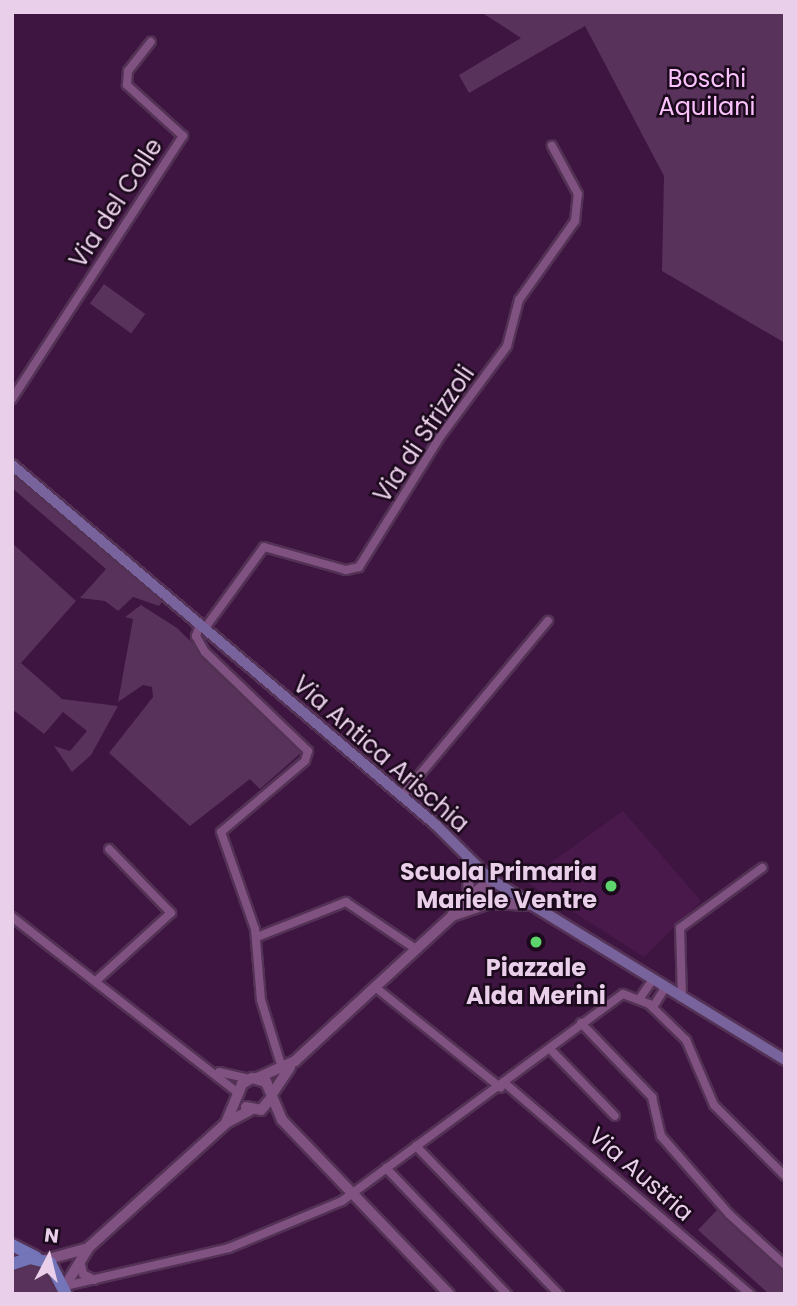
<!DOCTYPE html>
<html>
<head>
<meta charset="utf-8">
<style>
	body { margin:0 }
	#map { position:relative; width:797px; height:1306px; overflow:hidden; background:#3e1440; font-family:Poppins,sans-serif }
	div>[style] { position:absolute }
	.built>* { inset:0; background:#49194c }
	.green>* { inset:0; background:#58325a; transform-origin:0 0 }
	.roads { filter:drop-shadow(2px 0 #533255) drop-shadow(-2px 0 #533255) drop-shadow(0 2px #533255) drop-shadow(0 -2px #533255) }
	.minor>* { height:8px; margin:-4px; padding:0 4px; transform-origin:4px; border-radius:4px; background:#805281 }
	.tertiary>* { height:10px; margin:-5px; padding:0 5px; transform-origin:5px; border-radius:5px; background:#805281 }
	.secondary>* { height:10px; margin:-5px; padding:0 5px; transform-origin:5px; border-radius:5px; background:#79639c }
	.primary>* { height:12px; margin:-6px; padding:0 6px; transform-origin:6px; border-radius:6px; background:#7375b8 }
	.dots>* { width:19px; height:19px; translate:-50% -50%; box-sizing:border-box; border:4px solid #1b091c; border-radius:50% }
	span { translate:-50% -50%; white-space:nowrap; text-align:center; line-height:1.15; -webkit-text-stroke:5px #1b091c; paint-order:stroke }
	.park-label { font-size:24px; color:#fbc2fc }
	.street-label { font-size:24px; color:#e9cfe9 }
	.poi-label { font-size:24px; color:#e9cfe9; font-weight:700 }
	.right { translate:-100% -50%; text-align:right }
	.frame { position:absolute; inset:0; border:14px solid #e9cfe9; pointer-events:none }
	.north { position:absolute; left:14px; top:1222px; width:70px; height:70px; -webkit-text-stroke:5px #1b091c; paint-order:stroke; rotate:7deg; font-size:19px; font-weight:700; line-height:28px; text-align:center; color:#e9cfe9 }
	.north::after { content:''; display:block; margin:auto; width:24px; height:32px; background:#e9cfe9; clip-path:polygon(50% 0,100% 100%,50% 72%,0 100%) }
</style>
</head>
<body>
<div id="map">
	<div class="built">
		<i style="clip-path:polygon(623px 811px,701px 901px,644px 957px,525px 881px)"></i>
	</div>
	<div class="green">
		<i style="clip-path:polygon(481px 12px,785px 12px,785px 343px,662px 271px,664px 176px,585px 26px,469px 93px,459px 75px,521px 38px)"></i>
		<i style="left:104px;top:284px;width:51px;height:24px;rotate:36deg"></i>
		<i style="clip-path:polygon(12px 473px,162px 602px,159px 606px,133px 597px,118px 611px,105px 601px,80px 598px,106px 569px,12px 488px)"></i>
		<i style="clip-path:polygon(12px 543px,76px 601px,21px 663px,62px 699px,118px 706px,91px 755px,72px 772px,54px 746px,70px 751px,87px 731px,63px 712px,44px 734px,12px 709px)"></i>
		<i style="clip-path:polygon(141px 605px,177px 628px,302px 752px,260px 789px,250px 779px,190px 826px,109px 753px,153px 697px,152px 687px,143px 685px,118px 702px,133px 619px,125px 617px)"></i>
		<i style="clip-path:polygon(717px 1210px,785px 1270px,785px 1294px,769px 1294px,698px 1230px)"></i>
		<i style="clip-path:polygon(28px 1264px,48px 1270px,58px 1294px,12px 1294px,12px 1273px)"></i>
	</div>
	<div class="roads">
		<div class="minor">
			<i style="left:12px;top:399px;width:314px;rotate:-57deg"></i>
			<i style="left:183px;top:136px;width:76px;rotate:-137.7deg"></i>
			<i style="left:127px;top:85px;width:14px;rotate:-86deg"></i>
			<i style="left:128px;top:71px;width:37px;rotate:-52deg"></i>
			<i style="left:200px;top:624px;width:13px;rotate:108deg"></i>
			<i style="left:196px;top:636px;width:18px;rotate:61deg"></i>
			<i style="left:205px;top:652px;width:143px;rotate:43.9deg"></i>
			<i style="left:308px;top:751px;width:10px;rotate:107deg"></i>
			<i style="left:305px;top:761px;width:110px;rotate:139.8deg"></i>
			<i style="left:221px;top:832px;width:103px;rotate:70.7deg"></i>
			<i style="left:255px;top:929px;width:71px;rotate:85.2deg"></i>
			<i style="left:261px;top:1000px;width:74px;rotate:72.8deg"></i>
			<i style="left:205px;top:628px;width:100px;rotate:-53.9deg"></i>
			<i style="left:264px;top:547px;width:85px;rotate:15.7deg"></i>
			<i style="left:346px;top:570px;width:13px;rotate:-13deg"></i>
			<i style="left:359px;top:567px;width:153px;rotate:-58.1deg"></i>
			<i style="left:440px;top:437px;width:113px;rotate:-53.6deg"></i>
			<i style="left:507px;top:346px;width:48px;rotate:-75.4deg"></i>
			<i style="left:519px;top:300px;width:97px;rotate:-54.7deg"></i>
			<i style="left:575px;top:221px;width:27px;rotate:-84deg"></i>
			<i style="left:578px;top:194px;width:55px;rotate:-118.4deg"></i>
			<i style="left:402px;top:796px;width:228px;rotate:-50.2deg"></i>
			<i style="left:12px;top:917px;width:288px;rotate:37.9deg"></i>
			<i style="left:257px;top:937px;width:96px;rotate:-21.5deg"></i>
			<i style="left:346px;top:902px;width:84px;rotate:33.9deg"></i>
			<i style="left:97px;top:980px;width:100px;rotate:-42.2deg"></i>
			<i style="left:171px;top:913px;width:89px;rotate:-134.1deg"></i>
			<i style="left:375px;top:987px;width:161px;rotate:38.7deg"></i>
			<i style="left:640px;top:998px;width:21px;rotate:-55deg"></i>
			<i style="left:682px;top:998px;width:70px;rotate:-91.6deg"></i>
			<i style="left:680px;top:928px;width:102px;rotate:-36.2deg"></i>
			<i style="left:653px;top:1007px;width:22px;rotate:-58deg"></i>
			<i style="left:581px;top:1023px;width:103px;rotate:46.2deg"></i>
			<i style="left:652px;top:1097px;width:40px;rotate:77deg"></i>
			<i style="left:661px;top:1136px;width:103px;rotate:48.9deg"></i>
			<i style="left:729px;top:1214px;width:76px;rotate:42.3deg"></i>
			<i style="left:550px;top:1049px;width:93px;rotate:45.9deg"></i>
			<i style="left:219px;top:1072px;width:32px;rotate:13deg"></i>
			<i style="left:507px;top:1085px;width:321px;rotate:40.7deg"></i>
			<i style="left:416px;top:1146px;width:206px;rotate:46deg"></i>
			<i style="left:386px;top:1168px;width:175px;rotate:46.2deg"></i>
			<i style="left:80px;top:1260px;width:14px;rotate:78deg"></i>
			<i style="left:83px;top:1274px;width:13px;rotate:27deg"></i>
			<i style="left:65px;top:1286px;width:168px;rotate:-13deg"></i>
			<i style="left:229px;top:1248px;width:122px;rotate:-22.6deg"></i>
			<i style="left:342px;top:1201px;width:349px;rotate:-36.4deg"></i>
			<i style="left:623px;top:994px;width:28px;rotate:21deg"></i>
			<i style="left:649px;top:1004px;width:52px;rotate:44.2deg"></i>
			<i style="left:686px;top:1040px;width:71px;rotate:66.7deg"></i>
			<i style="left:714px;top:1105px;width:100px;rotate:45deg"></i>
		</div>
		<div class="tertiary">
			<i style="left:467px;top:857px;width:34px;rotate:87deg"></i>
			<i style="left:475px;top:904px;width:29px;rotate:-59deg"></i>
			<i style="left:453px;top:914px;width:51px;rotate:-43.4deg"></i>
			<i style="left:257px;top:1078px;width:42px;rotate:-24.1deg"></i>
			<i style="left:295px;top:1061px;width:214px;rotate:-42.7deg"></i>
			<i style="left:452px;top:916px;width:40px;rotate:-18.9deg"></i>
			<i style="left:490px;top:903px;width:40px;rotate:2.9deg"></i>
			<i style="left:272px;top:1094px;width:32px;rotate:-56deg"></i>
			<i style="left:246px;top:1107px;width:15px;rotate:11deg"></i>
			<i style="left:261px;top:1110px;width:16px;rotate:-50deg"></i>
			<i style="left:226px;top:1123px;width:42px;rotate:-67.7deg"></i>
			<i style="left:242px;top:1084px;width:12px;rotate:-31deg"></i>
			<i style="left:252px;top:1078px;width:15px;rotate:16deg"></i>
			<i style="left:266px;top:1082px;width:41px;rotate:67.2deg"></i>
			<i style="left:282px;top:1120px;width:241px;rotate:46.2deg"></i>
			<i style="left:45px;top:1260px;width:41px;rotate:-15.4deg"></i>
			<i style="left:65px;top:1286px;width:46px;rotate:-58.4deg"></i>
			<i style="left:89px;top:1247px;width:185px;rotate:-42.1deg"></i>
			<i style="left:226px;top:1123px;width:27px;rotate:-28deg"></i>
		</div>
		<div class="secondary">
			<i style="left:12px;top:465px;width:556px;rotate:40.33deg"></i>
			<i style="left:436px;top:825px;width:76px;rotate:45deg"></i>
			<i style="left:490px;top:879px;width:346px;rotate:31.5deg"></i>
		</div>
		<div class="primary">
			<i style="left:12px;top:1245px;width:27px;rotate:27deg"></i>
			<i style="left:12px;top:1264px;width:19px;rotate:-18deg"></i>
			<i style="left:30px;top:1258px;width:21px;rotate:14deg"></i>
			<i style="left:50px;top:1263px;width:35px;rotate:63deg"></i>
		</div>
	</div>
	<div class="dots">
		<i style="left:611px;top:886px;background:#5ed56c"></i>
		<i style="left:536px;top:942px;background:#5ed56c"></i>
	</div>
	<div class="park-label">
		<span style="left:707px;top:93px">Boschi<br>Aquilani</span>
	</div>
	<div class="street-label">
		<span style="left:116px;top:203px;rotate:-57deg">Via del Colle</span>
		<span style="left:424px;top:434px;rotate:-56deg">Via di Sfrizzoli</span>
		<span style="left:381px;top:754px;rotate:41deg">Via Antica Arischia</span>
		<span style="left:641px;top:1174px;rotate:41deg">Via Austria</span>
	</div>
	<div class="poi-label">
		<span class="right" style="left:597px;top:886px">Scuola Primaria<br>Mariele Ventre</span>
		<span style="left:536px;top:982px">Piazzale<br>Alda Merini</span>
	</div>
	<div class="frame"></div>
	<div class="north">N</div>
</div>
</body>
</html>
